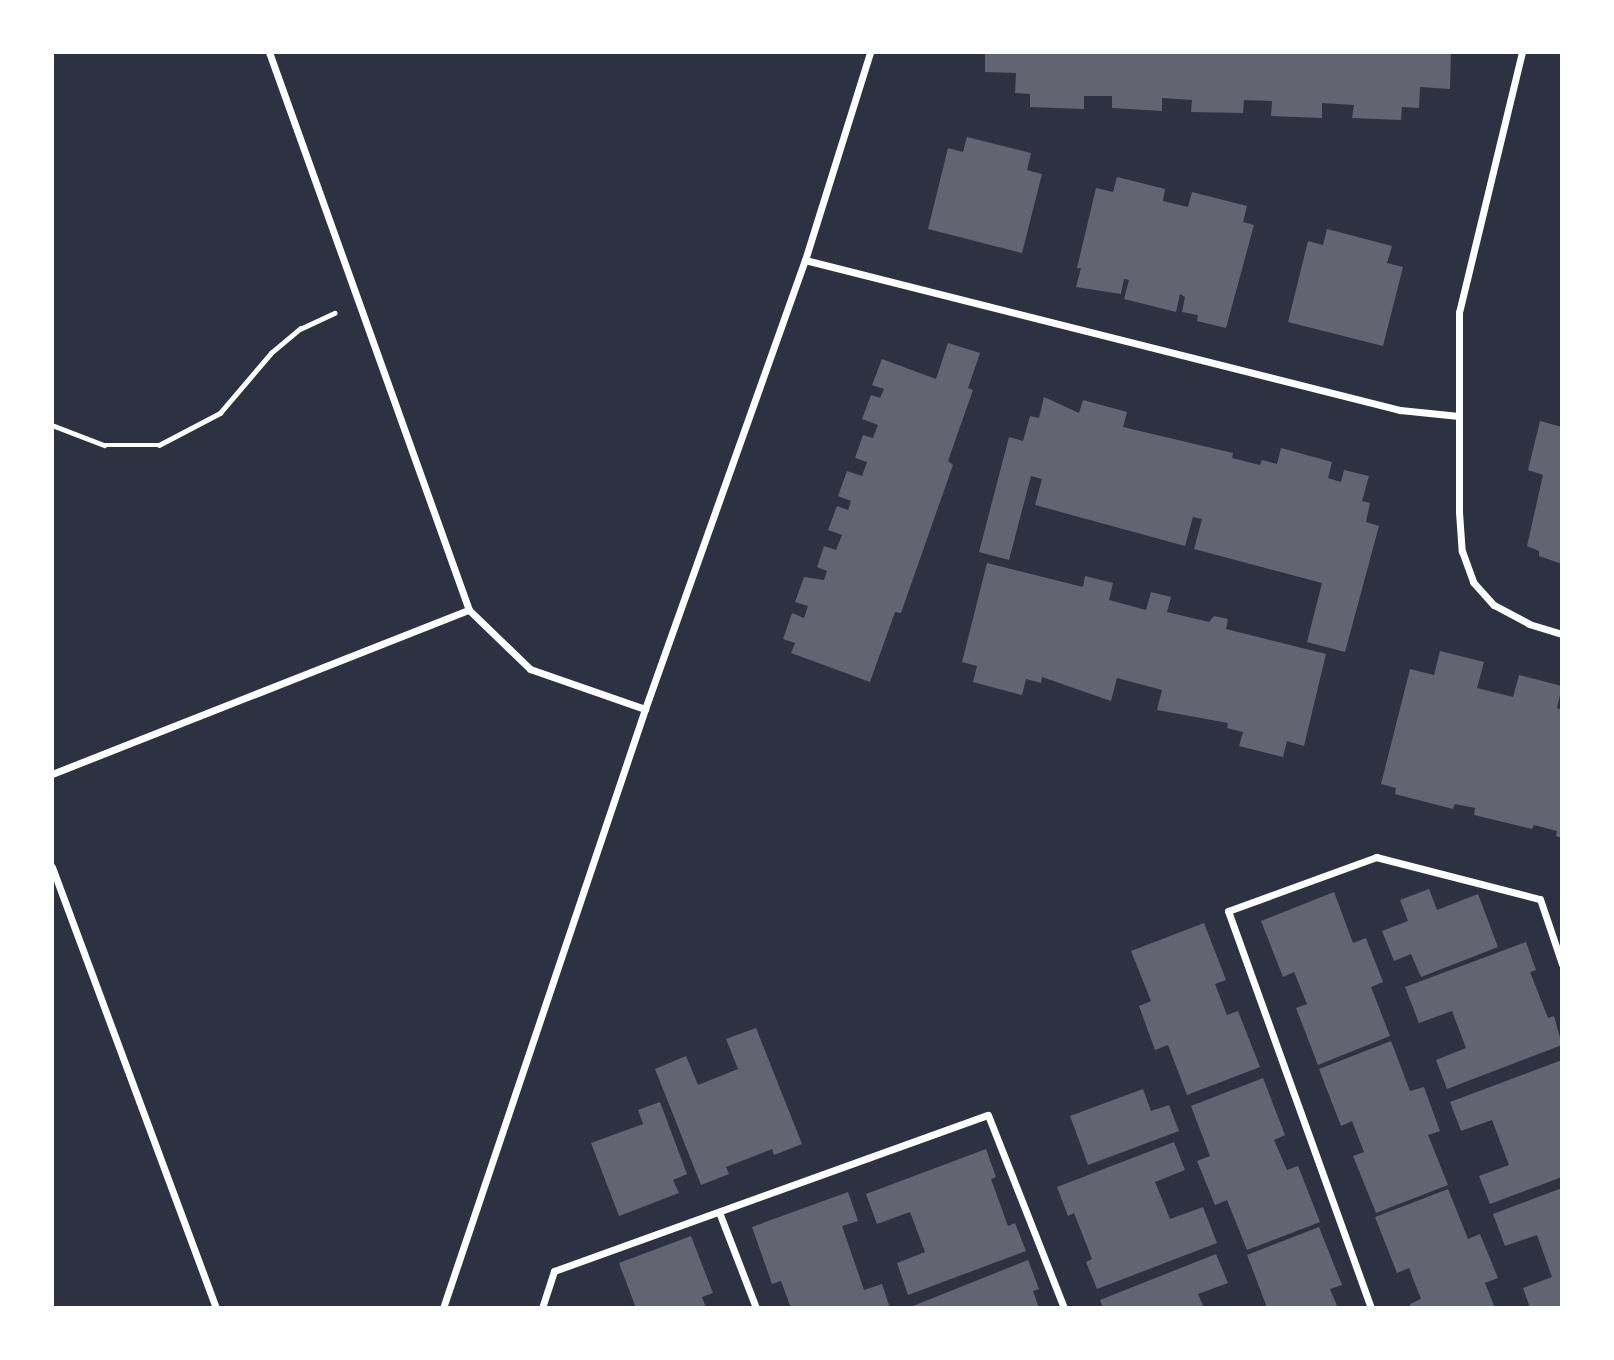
<!DOCTYPE html>
<html>
<head>
<meta charset="utf-8">
<style>
	body { margin:0 }
	#map { position:relative; width:1614px; height:1360px; overflow:hidden; background:#2d3142; font-family:"Asap Condensed",sans-serif }
	div>[style] { position:absolute }
	.building>* { inset:0; background:#626471 }
	.path>* { height:4.5px; margin:-2.25px; padding:0 2.25px; transform-origin:2.25px; border-radius:2.25px; background:#fff }
	.minor>* { height:7px; margin:-3.5px; padding:0 3.5px; transform-origin:3.5px; border-radius:3.5px; background:#fff }
	span { translate:-50% -50%; white-space:nowrap; text-align:center; line-height:1.15; -webkit-text-stroke:7px #fff; paint-order:stroke }
	.frame { position:absolute; inset:0; border:54px solid #fff; pointer-events:none }
</style>
</head>
<body>
<div id="map">
	<div class="building">
		<i style="clip-path:polygon(985px 52px,1451px 52px,1450px 89px,1420px 87px,1419px 108px,1402px 107px,1401px 120px,1352px 118px,1354px 105px,1322px 103px,1322px 118px,1271px 116px,1272px 101px,1244px 100px,1243px 113px,1191px 112px,1192px 100px,1162px 98px,1162px 111px,1112px 108px,1112px 96px,1084px 96px,1084px 109px,1030px 107px,1030px 94px,1015px 93px,1016px 73px,985px 72px)"></i>
		<i style="clip-path:polygon(967px 137px,1031px 153px,1027px 170px,1042px 174px,1022px 253px,928px 229px,948px 148px,963px 152px)"></i>
		<i style="clip-path:polygon(1117px 177px,1165px 189px,1163px 201px,1188px 207px,1192px 192px,1247px 206px,1243px 222px,1254px 225px,1226px 328px,1197px 321px,1198px 315px,1182px 312px,1185px 297px,1180px 294px,1176px 312px,1124px 299px,1129px 280px,1124px 279px,1121px 294px,1076px 287px,1081px 268px,1077px 268px,1096px 188px,1113px 192px)"></i>
		<i style="clip-path:polygon(1327px 229px,1392px 246px,1387px 263px,1403px 267px,1383px 346px,1288px 322px,1308px 241px,1323px 245px)"></i>
		<i style="clip-path:polygon(948px 343px,980px 353px,968px 388px,973px 390px,948px 461px,953px 465px,901px 613px,895px 612px,870px 682px,791px 653px,795px 643px,783px 639px,792px 613px,804px 618px,808px 606px,795px 602px,804px 577px,824px 580px,827px 571px,817px 567px,824px 546px,836px 550px,842px 535px,828px 530px,837px 506px,848px 510px,851px 501px,838px 496px,847px 471px,862px 476px,867px 462px,855px 458px,863px 435px,873px 438px,878px 425px,862px 419px,871px 395px,880px 398px,884px 389px,872px 385px,882px 359px,936px 379px)"></i>
		<i style="clip-path:polygon(1044px 397px,1079px 413px,1083px 400px,1127px 412px,1123px 427px,1233px 453px,1232px 458px,1260px 465px,1262px 460px,1277px 464px,1281px 448px,1332px 462px,1328px 478px,1341px 482px,1344px 470px,1369px 476px,1362px 501px,1370px 503px,1366px 522px,1379px 526px,1345px 652px,1307px 642px,1322px 583px,1194px 549px,1202px 519px,1193px 517px,1185px 546px,1035px 505px,1042px 479px,1031px 476px,1009px 560px,979px 552px,1009px 437px,1023px 441px,1030px 416px,1039px 418px)"></i>
		<i style="clip-path:polygon(1540px 421px,1562px 427px,1562px 564px,1539px 556px,1539px 551px,1527px 546px,1543px 475px,1528px 470px)"></i>
		<i style="clip-path:polygon(987px 563px,1083px 587px,1085px 576px,1113px 583px,1109px 600px,1146px 610px,1151px 592px,1171px 597px,1167px 612px,1209px 622px,1214px 616px,1228px 619px,1226px 629px,1326px 654px,1304px 746px,1287px 741px,1283px 757px,1239px 746px,1243px 732px,1227px 728px,1228px 723px,1157px 710px,1162px 690px,1117px 678px,1111px 701px,1042px 677px,1041px 683px,1026px 679px,1022px 695px,973px 682px,977px 666px,962px 662px)"></i>
		<i style="clip-path:polygon(1440px 651px,1484px 662px,1477px 688px,1513px 697px,1519px 675px,1562px 686px,1557px 708px,1562px 710px,1562px 838px,1556px 836px,1557px 831px,1534px 825px,1532px 829px,1474px 815px,1475px 808px,1455px 804px,1453px 809px,1395px 794px,1396px 788px,1381px 784px,1410px 669px,1434px 675px)"></i>
		<i style="clip-path:polygon(1429px 889px,1437px 910px,1478px 894px,1498px 947px,1421px 977px,1411px 954px,1394px 961px,1382px 931px,1408px 921px,1400px 900px)"></i>
		<i style="clip-path:polygon(1334px 892px,1353px 943px,1366px 938px,1383px 982px,1371px 987px,1390px 1036px,1318px 1065px,1296px 1008px,1307px 1004px,1294px 972px,1283px 977px,1261px 921px)"></i>
		<i style="clip-path:polygon(1204px 923px,1226px 980px,1215px 984px,1227px 1015px,1238px 1011px,1260px 1067px,1187px 1095px,1168px 1045px,1155px 1050px,1139px 1006px,1151px 1001px,1131px 951px)"></i>
		<i style="clip-path:polygon(1526px 942px,1536px 970px,1530px 972px,1548px 1018px,1554px 1016px,1562px 1045px,1447px 1089px,1436px 1060px,1466px 1048px,1452px 1011px,1419px 1023px,1405px 987px)"></i>
		<i style="clip-path:polygon(756px 1028px,802px 1144px,774px 1155px,772px 1149px,726px 1167px,729px 1174px,701px 1185px,655px 1069px,686px 1056px,698px 1085px,738px 1069px,726px 1039px)"></i>
		<i style="clip-path:polygon(1391px 1041px,1410px 1091px,1424px 1087px,1440px 1131px,1428px 1135px,1448px 1185px,1376px 1213px,1353px 1156px,1364px 1152px,1352px 1121px,1341px 1126px,1319px 1069px)"></i>
		<i style="clip-path:polygon(1562px 1060px,1562px 1177px,1490px 1204px,1479px 1176px,1509px 1165px,1492px 1120px,1461px 1131px,1450px 1102px)"></i>
		<i style="clip-path:polygon(1263px 1078px,1285px 1135px,1274px 1140px,1287px 1170px,1298px 1166px,1320px 1222px,1247px 1250px,1227px 1200px,1215px 1205px,1197px 1161px,1210px 1156px,1191px 1106px)"></i>
		<i style="clip-path:polygon(1143px 1089px,1151px 1111px,1169px 1105px,1179px 1131px,1088px 1165px,1070px 1116px)"></i>
		<i style="clip-path:polygon(660px 1102px,687px 1174px,673px 1180px,679px 1193px,619px 1216px,591px 1143px,643px 1124px,638px 1110px)"></i>
		<i style="clip-path:polygon(1174px 1142px,1185px 1170px,1155px 1182px,1170px 1219px,1203px 1207px,1217px 1243px,1097px 1289px,1086px 1262px,1092px 1259px,1074px 1213px,1068px 1216px,1057px 1187px)"></i>
		<i style="clip-path:polygon(986px 1149px,996px 1177px,991px 1179px,1008px 1226px,1015px 1223px,1026px 1251px,908px 1295px,897px 1263px,925px 1252px,910px 1212px,877px 1224px,866px 1194px)"></i>
		<i style="clip-path:polygon(1562px 1188px,1562px 1306px,1530px 1308px,1523px 1288px,1552px 1277px,1537px 1235px,1505px 1246px,1493px 1214px)"></i>
		<i style="clip-path:polygon(1448px 1189px,1468px 1239px,1480px 1234px,1498px 1278px,1485px 1283px,1495px 1308px,1411px 1308px,1410px 1304px,1421px 1299px,1409px 1268px,1397px 1273px,1375px 1217px)"></i>
		<i style="clip-path:polygon(848px 1192px,858px 1221px,842px 1226px,864px 1290px,882px 1284px,890px 1308px,791px 1308px,781px 1281px,772px 1284px,752px 1227px)"></i>
		<i style="clip-path:polygon(1319px 1227px,1342px 1285px,1330px 1289px,1338px 1308px,1261px 1308px,1266px 1305px,1247px 1255px)"></i>
		<i style="clip-path:polygon(691px 1236px,713px 1293px,702px 1297px,706px 1308px,636px 1308px,619px 1263px)"></i>
		<i style="clip-path:polygon(1216px 1254px,1228px 1283px,1198px 1294px,1204px 1308px,1103px 1308px,1100px 1300px)"></i>
		<i style="clip-path:polygon(1028px 1260px,1039px 1289px,1033px 1291px,1039px 1308px,908px 1308px)"></i>
	</div>
	<div class="path">
		<i style="left:52px;top:425px;width:56px;rotate:21deg"></i>
		<i style="left:104px;top:445px;width:55px"></i>
		<i style="left:159px;top:445px;width:69px;rotate:-27.7deg"></i>
		<i style="left:220px;top:413px;width:79px;rotate:-49.6deg"></i>
		<i style="left:271px;top:353px;width:38px;rotate:-40deg"></i>
		<i style="left:300px;top:329px;width:38px;rotate:-25deg"></i>
	</div>
	<div class="minor">
		<i style="left:269px;top:52px;width:593px;rotate:70.28deg"></i>
		<i style="left:469px;top:610px;width:85px;rotate:44deg"></i>
		<i style="left:530px;top:669px;width:122px;rotate:19.2deg"></i>
		<i style="left:1522px;top:52px;width:268px;rotate:103.6deg"></i>
		<i style="left:1459px;top:312px;width:200px;rotate:90deg"></i>
		<i style="left:1459px;top:512px;width:39px;rotate:86deg"></i>
		<i style="left:1462px;top:551px;width:33px;rotate:70deg"></i>
		<i style="left:1473px;top:582px;width:31px;rotate:48deg"></i>
		<i style="left:1494px;top:605px;width:40px;rotate:28deg"></i>
		<i style="left:1529px;top:624px;width:34px;rotate:17deg"></i>
		<i style="left:805px;top:260px;width:614px;rotate:14.15deg"></i>
		<i style="left:1400px;top:410px;width:59px;rotate:5.8deg"></i>
		<i style="left:52px;top:774px;width:448px;rotate:-21.5deg"></i>
		<i style="left:52px;top:867px;width:471px;rotate:69.6deg"></i>
		<i style="left:719px;top:1212px;width:103px;rotate:68.9deg"></i>
		<i style="left:443px;top:1308px;width:632px;rotate:-71.36deg"></i>
		<i style="left:645px;top:709px;width:477px;rotate:-70.4deg"></i>
		<i style="left:805px;top:260px;width:218px;rotate:-72.6deg"></i>
		<i style="left:542px;top:1308px;width:39px;rotate:-72deg"></i>
		<i style="left:554px;top:1271px;width:461px;rotate:-19.8deg"></i>
		<i style="left:988px;top:1115px;width:207px;rotate:68.5deg"></i>
		<i style="left:1371px;top:1308px;width:422px;rotate:-109.8deg"></i>
		<i style="left:1228px;top:911px;width:158px;rotate:-20deg"></i>
		<i style="left:1376px;top:857px;width:169px;rotate:14.4deg"></i>
		<i style="left:1540px;top:899px;width:69px;rotate:71.3deg"></i>
	</div>
	<div class="frame"></div>
</div>
</body>
</html>
